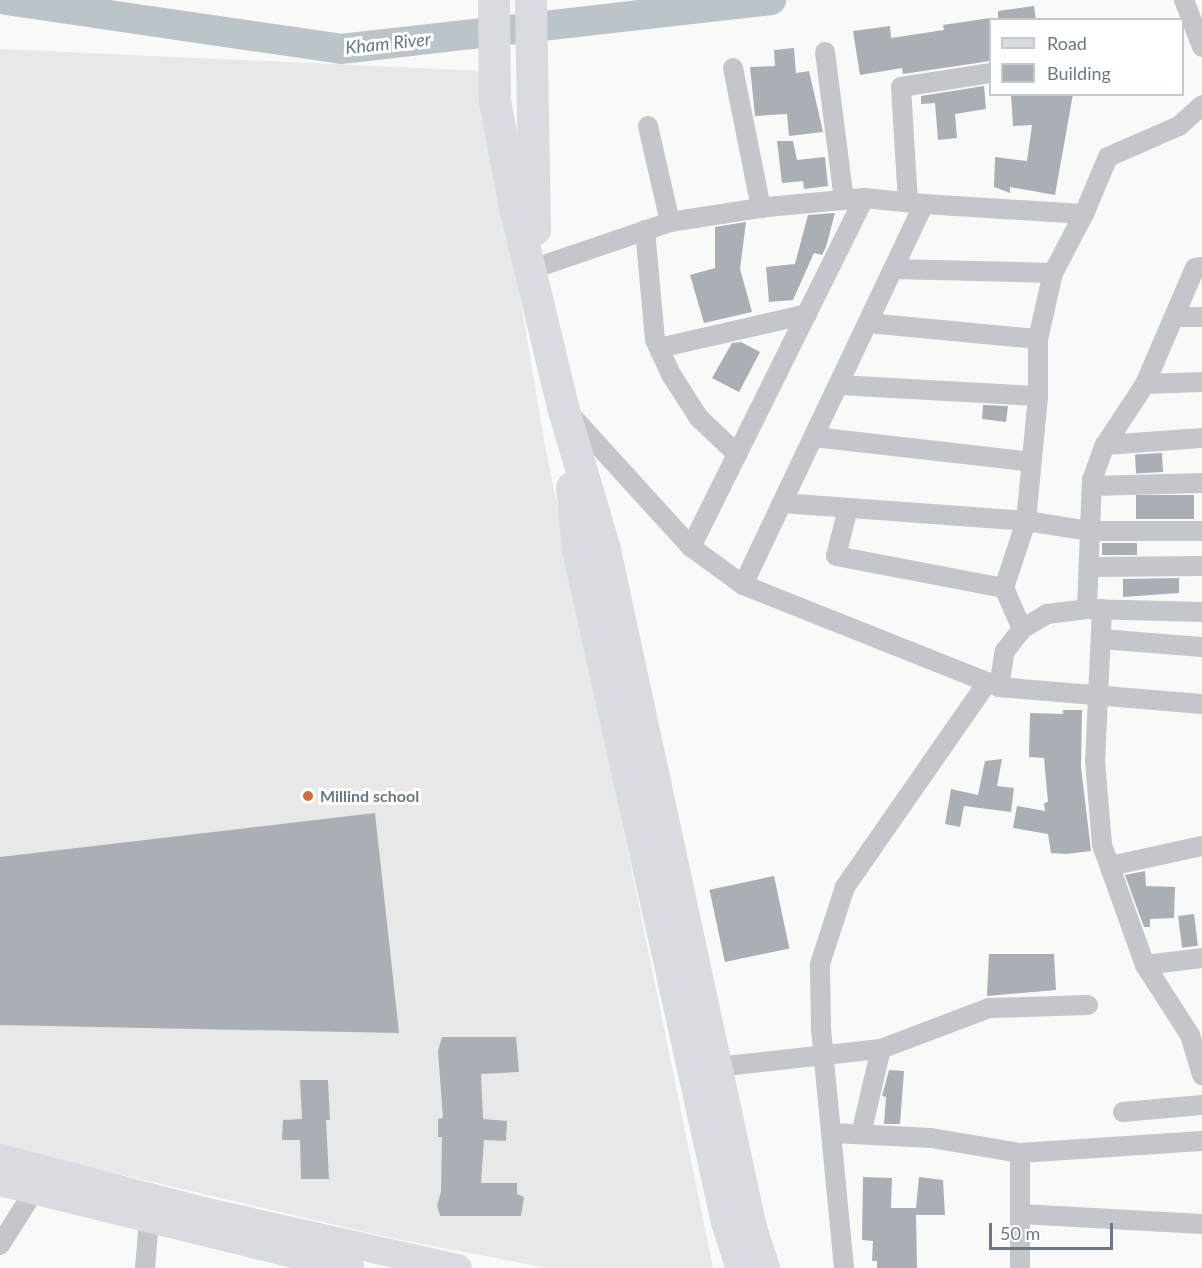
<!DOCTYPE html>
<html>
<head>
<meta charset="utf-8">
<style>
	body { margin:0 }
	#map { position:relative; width:1202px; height:1268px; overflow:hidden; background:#f9f9f7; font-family:Lato,sans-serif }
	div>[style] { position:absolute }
	.built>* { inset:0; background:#e7e8e7 }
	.river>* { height:30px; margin:-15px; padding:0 15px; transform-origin:15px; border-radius:15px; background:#bbc4c9 }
	.building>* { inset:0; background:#a9afb5; transform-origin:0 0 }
	.street>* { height:20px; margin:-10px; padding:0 10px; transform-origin:10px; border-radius:10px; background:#c3c6ca }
	.secondary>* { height:28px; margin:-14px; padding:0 14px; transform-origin:14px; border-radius:14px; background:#d8dbdf }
	.primary>* { height:32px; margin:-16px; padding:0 16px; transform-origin:16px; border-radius:16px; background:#d8dbdf }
	.dots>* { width:16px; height:16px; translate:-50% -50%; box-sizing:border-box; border:3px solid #fff; border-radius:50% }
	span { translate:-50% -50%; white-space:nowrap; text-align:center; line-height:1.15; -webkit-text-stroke:6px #fff; paint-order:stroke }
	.poi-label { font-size:16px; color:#6b7885; font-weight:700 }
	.left { translate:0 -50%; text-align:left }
	.water-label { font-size:18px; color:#677780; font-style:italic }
	.legend { position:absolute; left:989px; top:18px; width:195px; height:78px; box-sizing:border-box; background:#fff; border:2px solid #c4c9ce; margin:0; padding:8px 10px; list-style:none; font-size:18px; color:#6b7885 }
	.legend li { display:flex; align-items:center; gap:12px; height:30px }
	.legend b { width:30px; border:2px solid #c4c9ce }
	.scale { position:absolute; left:989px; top:1223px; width:124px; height:27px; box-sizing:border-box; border:3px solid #6b7885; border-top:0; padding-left:8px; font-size:18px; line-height:21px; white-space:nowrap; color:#6b7885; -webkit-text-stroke:4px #fff; paint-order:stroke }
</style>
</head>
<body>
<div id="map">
	<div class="built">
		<i style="clip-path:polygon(0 49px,482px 71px,545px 446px,713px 1268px,548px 1268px,391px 1238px,0 1146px)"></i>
	</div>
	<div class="river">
		<i style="left:6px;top:0;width:339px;rotate:8.3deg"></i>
		<i style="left:341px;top:49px;width:433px;rotate:-6.5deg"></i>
	</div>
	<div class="building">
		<i style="clip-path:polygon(1034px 6px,1036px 20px,998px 20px,998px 11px)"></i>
		<i style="clip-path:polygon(990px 18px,990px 61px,903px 74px,902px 68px,860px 75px,853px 31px,890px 26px,891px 38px,944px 30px,943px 25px)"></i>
		<i style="clip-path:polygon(794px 48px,796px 73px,809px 71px,823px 132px,789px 136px,787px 114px,755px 116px,750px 67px,775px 66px,774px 50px)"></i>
		<i style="clip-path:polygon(984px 86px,986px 109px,955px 114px,957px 138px,938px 140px,935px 103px,921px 104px,921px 96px)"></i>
		<i style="clip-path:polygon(1011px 94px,1073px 94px,1055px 195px,1010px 187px,1010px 193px,994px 187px,995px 157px,1027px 161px,1032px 125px,1013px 126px)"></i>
		<i style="clip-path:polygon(777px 141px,793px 141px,797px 160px,825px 157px,828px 186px,804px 189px,803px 181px,782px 183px)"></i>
		<i style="clip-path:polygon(835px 213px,826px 247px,822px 255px,814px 253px,793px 300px,769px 302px,766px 267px,795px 264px,808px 215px)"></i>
		<i style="clip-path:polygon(746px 222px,740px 269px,752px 312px,704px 323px,690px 275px,715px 268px,715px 227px)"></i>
		<i style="clip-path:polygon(741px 342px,760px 352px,739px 392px,712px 378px,732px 343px)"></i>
		<i style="clip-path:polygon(983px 405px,1008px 406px,1006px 422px,982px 419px)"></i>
		<i style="left:1162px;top:453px;width:19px;height:27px;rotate:87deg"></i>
		<i style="left:1194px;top:495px;width:24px;height:58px;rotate:90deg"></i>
		<i style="left:1102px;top:543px;width:35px;height:12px"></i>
		<i style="clip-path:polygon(1179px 578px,1179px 593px,1123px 597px,1123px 579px)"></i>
		<i style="clip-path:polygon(1063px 710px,1082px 710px,1081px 767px,1091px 851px,1066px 854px,1051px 853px,1048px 834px,1013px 828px,1017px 806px,1045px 811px,1044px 803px,1048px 802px,1044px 758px,1029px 757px,1030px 713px,1063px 714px)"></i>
		<i style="clip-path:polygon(1002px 759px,997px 786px,1014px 788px,1011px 812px,964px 806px,960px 827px,945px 824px,951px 789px,978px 795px,985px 761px)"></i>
		<i style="clip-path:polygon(375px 813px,399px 1033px,0 1025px,0 857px)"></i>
		<i style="clip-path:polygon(1145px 871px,1146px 886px,1175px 887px,1174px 918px,1150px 919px,1150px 927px,1144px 927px,1125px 875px)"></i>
		<i style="left:774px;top:876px;width:74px;height:66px;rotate:78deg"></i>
		<i style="left:1194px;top:914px;width:32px;height:16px;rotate:83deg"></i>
		<i style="clip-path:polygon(989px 954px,1054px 954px,1056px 990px,987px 996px)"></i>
		<i style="clip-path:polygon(442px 1037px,516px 1037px,519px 1072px,481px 1074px,483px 1119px,507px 1121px,506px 1141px,484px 1140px,481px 1183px,517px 1183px,517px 1194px,524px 1197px,521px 1216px,440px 1216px,437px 1205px,441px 1192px,442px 1137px,438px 1137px,438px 1119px,443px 1118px,438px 1051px)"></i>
		<i style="clip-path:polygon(889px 1070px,904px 1071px,900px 1124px,884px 1124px,886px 1097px,882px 1096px)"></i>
		<i style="clip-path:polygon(300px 1080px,328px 1080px,330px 1120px,326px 1120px,329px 1179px,301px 1179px,300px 1140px,282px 1140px,283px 1120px,302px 1119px)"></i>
		<i style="clip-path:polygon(863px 1177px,892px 1178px,891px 1208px,916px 1208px,919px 1177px,943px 1180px,945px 1215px,916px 1215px,917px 1268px,877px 1268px,877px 1261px,872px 1261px,873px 1241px,862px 1240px)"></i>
	</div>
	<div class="street">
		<i style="left:1184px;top:0;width:50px;rotate:69deg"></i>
		<i style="left:825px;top:52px;width:149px;rotate:82.7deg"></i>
		<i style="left:733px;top:68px;width:143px;rotate:78.7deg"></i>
		<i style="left:648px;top:126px;width:98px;rotate:77.1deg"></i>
		<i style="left:908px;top:202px;width:115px;rotate:-93.5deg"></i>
		<i style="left:901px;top:87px;width:90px;rotate:-8.9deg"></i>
		<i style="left:645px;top:230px;width:110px;rotate:84.8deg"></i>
		<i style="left:655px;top:340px;width:40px;rotate:65deg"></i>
		<i style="left:672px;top:376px;width:50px;rotate:57.3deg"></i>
		<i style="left:699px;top:418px;width:52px;rotate:43.5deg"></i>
		<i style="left:535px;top:268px;width:143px;rotate:-18.8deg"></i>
		<i style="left:670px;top:222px;width:98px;rotate:-8.8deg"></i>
		<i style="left:767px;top:207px;width:97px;rotate:-5.3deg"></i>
		<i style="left:864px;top:198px;width:60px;rotate:5.7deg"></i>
		<i style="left:894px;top:269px;width:159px;rotate:1.4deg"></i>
		<i style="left:1177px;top:317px;width:25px"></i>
		<i style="left:868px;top:323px;width:171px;rotate:5.4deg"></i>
		<i style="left:659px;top:348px;width:152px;rotate:-12.9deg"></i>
		<i style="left:1145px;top:384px;width:57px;rotate:-2deg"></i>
		<i style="left:839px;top:385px;width:199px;rotate:3.2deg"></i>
		<i style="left:568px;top:412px;width:183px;rotate:47.7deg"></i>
		<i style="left:691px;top:547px;width:64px;rotate:36.2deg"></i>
		<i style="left:743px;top:585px;width:276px;rotate:21.7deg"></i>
		<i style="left:999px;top:687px;width:204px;rotate:4.8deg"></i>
		<i style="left:814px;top:437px;width:219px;rotate:6.5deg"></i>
		<i style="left:1105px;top:445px;width:97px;rotate:-4.1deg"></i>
		<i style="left:1092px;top:486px;width:110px;rotate:-1.6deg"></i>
		<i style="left:782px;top:503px;width:245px;rotate:4.2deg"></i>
		<i style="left:1026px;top:521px;width:65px;rotate:8.9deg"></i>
		<i style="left:1090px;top:531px;width:112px"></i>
		<i style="left:848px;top:508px;width:49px;rotate:104deg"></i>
		<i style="left:836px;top:556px;width:171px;rotate:10.8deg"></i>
		<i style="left:691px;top:547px;width:390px;rotate:-63.6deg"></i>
		<i style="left:1089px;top:567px;width:113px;rotate:-0.5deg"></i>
		<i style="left:743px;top:585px;width:422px;rotate:-64.6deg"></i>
		<i style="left:924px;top:204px;width:160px;rotate:3.6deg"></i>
		<i style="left:1084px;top:214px;width:62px;rotate:-67.2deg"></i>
		<i style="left:1108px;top:157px;width:77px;rotate:-23.6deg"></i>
		<i style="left:1179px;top:126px;width:31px;rotate:-42deg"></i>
		<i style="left:1087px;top:609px;width:129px;rotate:-87.8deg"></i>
		<i style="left:1092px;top:480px;width:37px;rotate:-70deg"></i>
		<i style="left:1105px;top:445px;width:73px;rotate:-56.7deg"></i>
		<i style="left:1145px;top:384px;width:126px;rotate:-66.7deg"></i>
		<i style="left:1195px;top:268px;width:7px;rotate:-8deg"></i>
		<i style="left:1102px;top:609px;width:152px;rotate:92.6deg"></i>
		<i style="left:1095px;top:761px;width:84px;rotate:85.2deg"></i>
		<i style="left:1102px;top:845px;width:127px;rotate:70.3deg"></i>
		<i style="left:1145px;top:965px;width:83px;rotate:57.3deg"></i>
		<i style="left:1190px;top:1035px;width:42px;rotate:73.3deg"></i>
		<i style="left:1022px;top:629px;width:45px;rotate:-113.7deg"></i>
		<i style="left:1004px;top:588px;width:71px;rotate:-71.8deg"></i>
		<i style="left:1026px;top:521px;width:126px;rotate:-84.5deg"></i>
		<i style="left:1038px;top:396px;width:57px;rotate:-90deg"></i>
		<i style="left:1038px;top:339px;width:68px;rotate:-77.2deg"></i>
		<i style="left:1053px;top:273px;width:67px;rotate:-62.3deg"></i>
		<i style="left:1101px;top:639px;width:101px;rotate:4.5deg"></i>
		<i style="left:999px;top:687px;width:36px;rotate:-81deg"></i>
		<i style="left:1005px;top:651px;width:28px;rotate:-52deg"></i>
		<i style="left:1022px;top:629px;width:29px;rotate:-31deg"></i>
		<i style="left:1047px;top:614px;width:40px;rotate:-7.1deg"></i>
		<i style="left:1087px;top:609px;width:115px;rotate:1.5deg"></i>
		<i style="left:1110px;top:866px;width:94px;rotate:-12.3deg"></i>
		<i style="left:1145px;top:965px;width:57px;rotate:-7deg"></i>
		<i style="left:717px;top:1067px;width:165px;rotate:-6.3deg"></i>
		<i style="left:881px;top:1049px;width:116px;rotate:-20.8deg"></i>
		<i style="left:989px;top:1008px;width:99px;rotate:-1.7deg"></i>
		<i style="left:1123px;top:1112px;width:79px;rotate:-5.1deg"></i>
		<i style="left:833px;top:1133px;width:98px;rotate:2.9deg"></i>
		<i style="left:931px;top:1138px;width:90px;rotate:9.6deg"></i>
		<i style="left:1020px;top:1153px;width:182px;rotate:-3.8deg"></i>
		<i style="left:861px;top:1134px;width:87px;rotate:-76.8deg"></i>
		<i style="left:1021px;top:1214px;width:181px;rotate:3.2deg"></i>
		<i style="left:0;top:1245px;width:77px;rotate:-57.8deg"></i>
		<i style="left:145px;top:1268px;width:48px;rotate:-85.2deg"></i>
		<i style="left:844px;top:1268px;width:241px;rotate:-95.5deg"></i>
		<i style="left:821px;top:1028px;width:64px;rotate:-90.9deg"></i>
		<i style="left:820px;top:964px;width:81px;rotate:-72deg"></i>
		<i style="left:845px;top:887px;width:249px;rotate:-55.2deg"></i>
		<i style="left:1020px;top:1268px;width:115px;rotate:-90deg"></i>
	</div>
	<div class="secondary">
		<i style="left:0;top:1158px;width:214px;rotate:14.6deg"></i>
		<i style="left:207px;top:1212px;width:257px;rotate:12.6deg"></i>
		<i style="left:0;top:1182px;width:361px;rotate:13.8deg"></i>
	</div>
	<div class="primary">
		<i style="left:494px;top:0;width:101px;rotate:89.4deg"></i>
		<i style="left:495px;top:101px;width:108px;rotate:79.3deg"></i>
		<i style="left:515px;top:207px;width:206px;rotate:76.5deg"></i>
		<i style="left:563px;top:407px;width:149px;rotate:73.6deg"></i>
		<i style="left:605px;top:550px;width:694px;rotate:77.85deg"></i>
		<i style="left:751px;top:1228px;width:42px;rotate:72deg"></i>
		<i style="left:531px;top:0;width:230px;rotate:89deg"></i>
		<i style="left:572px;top:488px;width:61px;rotate:84.4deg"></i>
		<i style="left:578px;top:549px;width:689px;rotate:77.52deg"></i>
		<i style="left:727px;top:1222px;width:43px;rotate:72.4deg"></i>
	</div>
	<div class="dots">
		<i style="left:308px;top:796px;background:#d46a3d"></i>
	</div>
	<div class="poi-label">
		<span class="left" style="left:320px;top:796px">Millind school</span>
	</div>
	<div class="water-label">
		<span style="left:388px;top:43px;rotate:-6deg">Kham River</span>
	</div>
	<ul class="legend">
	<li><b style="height:8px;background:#d8dbdf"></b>Road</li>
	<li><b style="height:16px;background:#a9afb5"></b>Building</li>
	</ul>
	<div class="scale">50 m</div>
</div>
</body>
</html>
